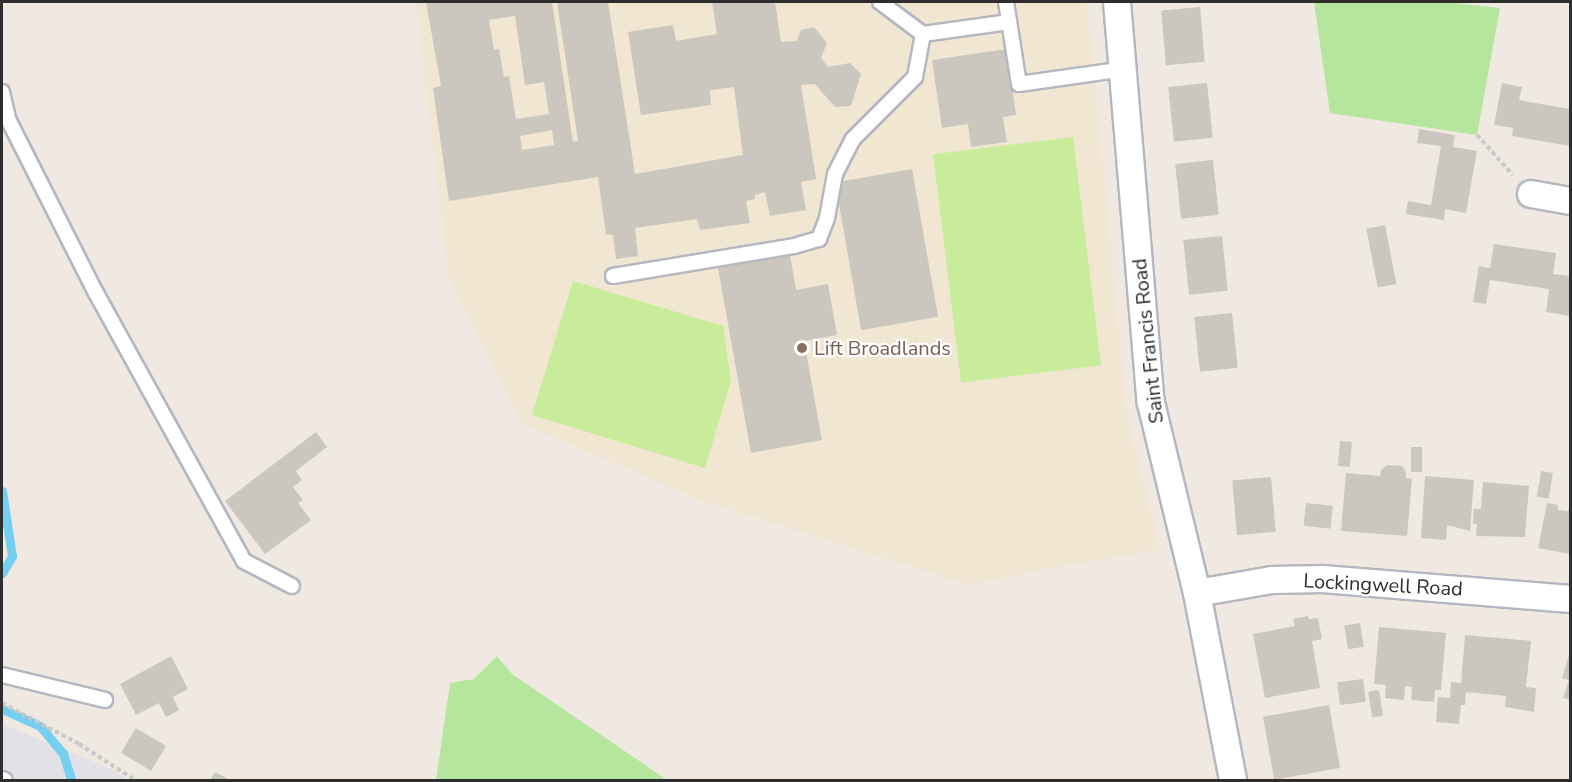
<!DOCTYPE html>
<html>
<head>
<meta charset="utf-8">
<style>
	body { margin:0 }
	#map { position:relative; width:1572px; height:782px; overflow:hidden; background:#efe9e1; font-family:"Nunito Sans",sans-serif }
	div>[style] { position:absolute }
	.industrial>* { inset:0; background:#e3e1e8 }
	.education>* { inset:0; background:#f0e6d1 }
	.green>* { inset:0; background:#b6e59e }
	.pitch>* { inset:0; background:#c9ec9a; transform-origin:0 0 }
	.stream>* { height:9px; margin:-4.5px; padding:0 4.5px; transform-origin:4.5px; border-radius:4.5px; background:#75cff0 }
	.building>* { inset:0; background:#cbc7bf; transform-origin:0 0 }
	.path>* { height:4px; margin-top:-2px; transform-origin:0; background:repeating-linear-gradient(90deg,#c9c9c9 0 4.5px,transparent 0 7.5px) }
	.roads { filter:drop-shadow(2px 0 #b4b7c1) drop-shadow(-2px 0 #b4b7c1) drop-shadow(0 2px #b4b7c1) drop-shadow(0 -2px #b4b7c1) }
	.service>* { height:14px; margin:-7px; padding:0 7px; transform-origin:7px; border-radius:7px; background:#fff }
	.minor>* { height:26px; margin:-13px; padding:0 13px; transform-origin:13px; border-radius:13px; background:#fff }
	.dots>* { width:16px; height:16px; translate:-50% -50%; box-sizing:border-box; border:3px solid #fff; border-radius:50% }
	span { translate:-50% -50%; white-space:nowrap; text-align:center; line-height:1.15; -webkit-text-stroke:4.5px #fff; paint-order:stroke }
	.street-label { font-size:20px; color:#2e2e2e }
	.education-label { font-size:20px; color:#785e54 }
	.left { translate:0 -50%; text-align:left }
	.frame { position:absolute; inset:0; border:3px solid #2e2e2e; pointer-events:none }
</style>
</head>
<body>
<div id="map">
	<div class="industrial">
		<i style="clip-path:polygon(2px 724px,105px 766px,129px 780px,2px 780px)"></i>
	</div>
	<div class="education">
		<i style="clip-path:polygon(416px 2px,1087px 2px,1127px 416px,1160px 549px,1030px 572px,970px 585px,700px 500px,523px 424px,449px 279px)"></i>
	</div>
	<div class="green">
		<i style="clip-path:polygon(1314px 2px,1446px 2px,1500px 8px,1477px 135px,1330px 113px)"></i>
		<i style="clip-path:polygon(497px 656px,512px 674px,667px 780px,436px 780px,450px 683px,474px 679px)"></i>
	</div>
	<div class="pitch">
		<i style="left:1073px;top:137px;width:230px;height:141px;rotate:83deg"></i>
		<i style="clip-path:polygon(573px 281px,723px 326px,731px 381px,705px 468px,532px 415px)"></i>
	</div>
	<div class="stream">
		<i style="left:2px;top:491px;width:66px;rotate:81.3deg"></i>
		<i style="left:12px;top:556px;width:20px;rotate:120deg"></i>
		<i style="left:2px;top:709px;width:42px;rotate:24.1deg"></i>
		<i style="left:40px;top:726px;width:35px;rotate:50deg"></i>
		<i style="left:63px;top:753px;width:28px;rotate:73deg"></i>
	</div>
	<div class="building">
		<i style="clip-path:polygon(evenodd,426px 2px,552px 2px,573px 142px,578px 141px,557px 2px,608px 2px,635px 174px,743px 155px,734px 87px,710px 90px,711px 105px,641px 115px,628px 32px,673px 25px,676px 41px,717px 34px,712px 2px,775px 2px,781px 42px,797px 41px,801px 30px,814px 27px,827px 43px,821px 58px,828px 67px,850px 63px,861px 74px,851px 106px,835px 107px,815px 84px,801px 85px,816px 179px,801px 182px,806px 210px,770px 216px,765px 192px,755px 195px,755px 199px,746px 201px,750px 223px,700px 230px,697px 219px,635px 228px,638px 256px,616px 259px,613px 235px,606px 234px,598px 177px,449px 201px,433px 88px,441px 86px,426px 2px,515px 16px,525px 85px,544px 82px,549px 114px,516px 119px,509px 76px,504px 77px,499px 49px,494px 50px,489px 20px,515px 16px,426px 2px,552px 130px,554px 145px,522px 150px,520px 136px,552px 130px)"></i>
		<i style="left:1200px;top:7px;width:55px;height:39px;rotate:85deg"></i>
		<i style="clip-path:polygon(1007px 49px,1016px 115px,1003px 117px,1007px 142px,971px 147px,968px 124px,942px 128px,932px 60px)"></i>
		<i style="left:1207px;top:83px;width:55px;height:39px;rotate:84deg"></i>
		<i style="clip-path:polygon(1502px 83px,1522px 87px,1519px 100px,1570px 109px,1570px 146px,1512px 136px,1513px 128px,1494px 125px)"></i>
		<i style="clip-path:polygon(1419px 129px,1455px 135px,1453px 147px,1477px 151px,1466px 213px,1445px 209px,1444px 220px,1406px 214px,1408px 201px,1431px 205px,1441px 146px,1417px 143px)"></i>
		<i style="left:1213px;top:160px;width:55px;height:38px;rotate:84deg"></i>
		<i style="left:912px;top:169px;width:150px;height:78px;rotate:80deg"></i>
		<i style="left:1385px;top:225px;width:60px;height:19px;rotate:79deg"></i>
		<i style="left:1222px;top:236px;width:55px;height:39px;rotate:84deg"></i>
		<i style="clip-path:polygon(1494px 244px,1556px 253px,1553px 274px,1570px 276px,1570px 316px,1546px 312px,1549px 289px,1490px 280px,1486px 304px,1473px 302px,1479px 266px,1490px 268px)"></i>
		<i style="clip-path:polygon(790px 255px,796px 290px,828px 284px,837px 335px,804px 341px,822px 440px,751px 453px,718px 268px)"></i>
		<i style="left:1232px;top:313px;width:55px;height:38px;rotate:84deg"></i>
		<i style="clip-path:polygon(316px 432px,327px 447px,296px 471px,302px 480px,293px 487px,303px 500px,298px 503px,311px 520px,265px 554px,225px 501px)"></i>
		<i style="left:1340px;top:441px;width:12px;height:25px;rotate:5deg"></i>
		<i style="left:1411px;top:447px;width:11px;height:25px"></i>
		<i style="clip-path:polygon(1387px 465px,1402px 466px,1406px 472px,1406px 478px,1412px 479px,1407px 536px,1341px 531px,1346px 473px,1380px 476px,1381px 470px)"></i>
		<i style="left:1541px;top:471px;width:12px;height:26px;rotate:9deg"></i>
		<i style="clip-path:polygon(1425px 476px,1474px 480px,1470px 531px,1447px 525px,1446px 540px,1421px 538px)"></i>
		<i style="left:1271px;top:477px;width:55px;height:39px;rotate:85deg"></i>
		<i style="clip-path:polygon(1483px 482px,1529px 486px,1525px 537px,1476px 536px,1477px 524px,1473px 524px,1474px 509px,1481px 509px)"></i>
		<i style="left:1306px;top:503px;width:27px;height:23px;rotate:6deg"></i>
		<i style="clip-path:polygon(1547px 503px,1558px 505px,1558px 510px,1568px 511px,1570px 506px,1570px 554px,1538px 548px)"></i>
		<i style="clip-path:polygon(1308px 616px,1309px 619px,1318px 618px,1322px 639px,1312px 641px,1320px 688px,1265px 698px,1253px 634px,1295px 626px,1293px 619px)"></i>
		<i style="left:1360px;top:623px;width:24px;height:16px;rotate:81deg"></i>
		<i style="clip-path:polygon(1379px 627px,1446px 633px,1441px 690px,1435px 690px,1434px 702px,1411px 700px,1412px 687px,1405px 686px,1404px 700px,1385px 698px,1386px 685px,1374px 684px)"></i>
		<i style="clip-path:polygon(1465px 635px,1531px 641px,1526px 687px,1536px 688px,1534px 712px,1505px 707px,1506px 696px,1466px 692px,1465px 705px,1461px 705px,1459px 724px,1436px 722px,1438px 697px,1450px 698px,1451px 682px,1461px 683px)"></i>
		<i style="clip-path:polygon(1570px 652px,1570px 700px,1563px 698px,1569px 680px,1562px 678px)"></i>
		<i style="clip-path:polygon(171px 656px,188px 689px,173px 697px,179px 710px,166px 717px,159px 703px,136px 715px,120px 684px)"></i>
		<i style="left:1363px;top:679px;width:23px;height:26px;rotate:83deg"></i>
		<i style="left:1379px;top:690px;width:26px;height:11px;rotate:81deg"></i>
		<i style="left:1329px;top:705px;width:64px;height:67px;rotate:80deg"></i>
		<i style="left:136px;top:728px;width:35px;height:29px;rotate:31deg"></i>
		<i style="clip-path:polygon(215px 772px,230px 780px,210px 780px)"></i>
	</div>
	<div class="path">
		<i style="left:1477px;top:135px;width:54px;rotate:48deg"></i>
		<i style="left:2px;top:703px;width:87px;rotate:28deg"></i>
		<i style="left:79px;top:744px;width:67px;rotate:32.7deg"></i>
	</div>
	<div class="roads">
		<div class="service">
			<i style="left:880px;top:2px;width:54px;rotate:36.7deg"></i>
			<i style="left:923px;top:34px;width:87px;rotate:-7.9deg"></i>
			<i style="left:1006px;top:2px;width:83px;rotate:81deg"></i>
			<i style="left:1019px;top:84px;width:106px;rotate:-8.1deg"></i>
			<i style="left:2px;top:92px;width:28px;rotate:77deg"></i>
			<i style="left:8px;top:119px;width:195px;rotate:63.2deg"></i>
			<i style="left:96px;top:293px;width:306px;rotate:61.1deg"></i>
			<i style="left:244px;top:561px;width:54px;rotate:27.5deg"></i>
			<i style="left:613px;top:276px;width:183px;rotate:-9.4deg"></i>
			<i style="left:794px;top:246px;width:26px;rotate:-16deg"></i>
			<i style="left:819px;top:239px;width:22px;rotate:-69deg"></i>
			<i style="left:827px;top:218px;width:45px;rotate:-79.7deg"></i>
			<i style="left:835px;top:174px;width:39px;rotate:-63deg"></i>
			<i style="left:853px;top:139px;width:88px;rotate:-45deg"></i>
			<i style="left:915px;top:77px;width:44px;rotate:-79.5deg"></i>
			<i style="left:2px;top:675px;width:106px;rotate:13.6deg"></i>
			<i style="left:2px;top:779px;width:3px;rotate:18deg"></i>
		</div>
		<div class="minor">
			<i style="left:1117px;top:2px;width:402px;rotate:85.2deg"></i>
			<i style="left:1151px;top:403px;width:195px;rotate:76.4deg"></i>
			<i style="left:1197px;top:593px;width:190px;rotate:79.1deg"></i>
			<i style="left:1531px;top:194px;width:40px;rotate:10deg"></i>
			<i style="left:1197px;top:593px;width:76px;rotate:-9.8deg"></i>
			<i style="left:1272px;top:580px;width:51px;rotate:-1.1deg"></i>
			<i style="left:1323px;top:579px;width:248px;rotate:4.6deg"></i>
		</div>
	</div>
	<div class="dots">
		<i style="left:802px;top:348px;background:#8d6e63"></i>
	</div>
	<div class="street-label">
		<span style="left:1148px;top:341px;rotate:-96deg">Saint Francis Road</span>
		<span style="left:1383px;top:585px;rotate:3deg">Lockingwell Road</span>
	</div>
	<div class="education-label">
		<span class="left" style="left:814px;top:348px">Lift Broadlands</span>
	</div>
	<div class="frame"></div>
</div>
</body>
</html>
